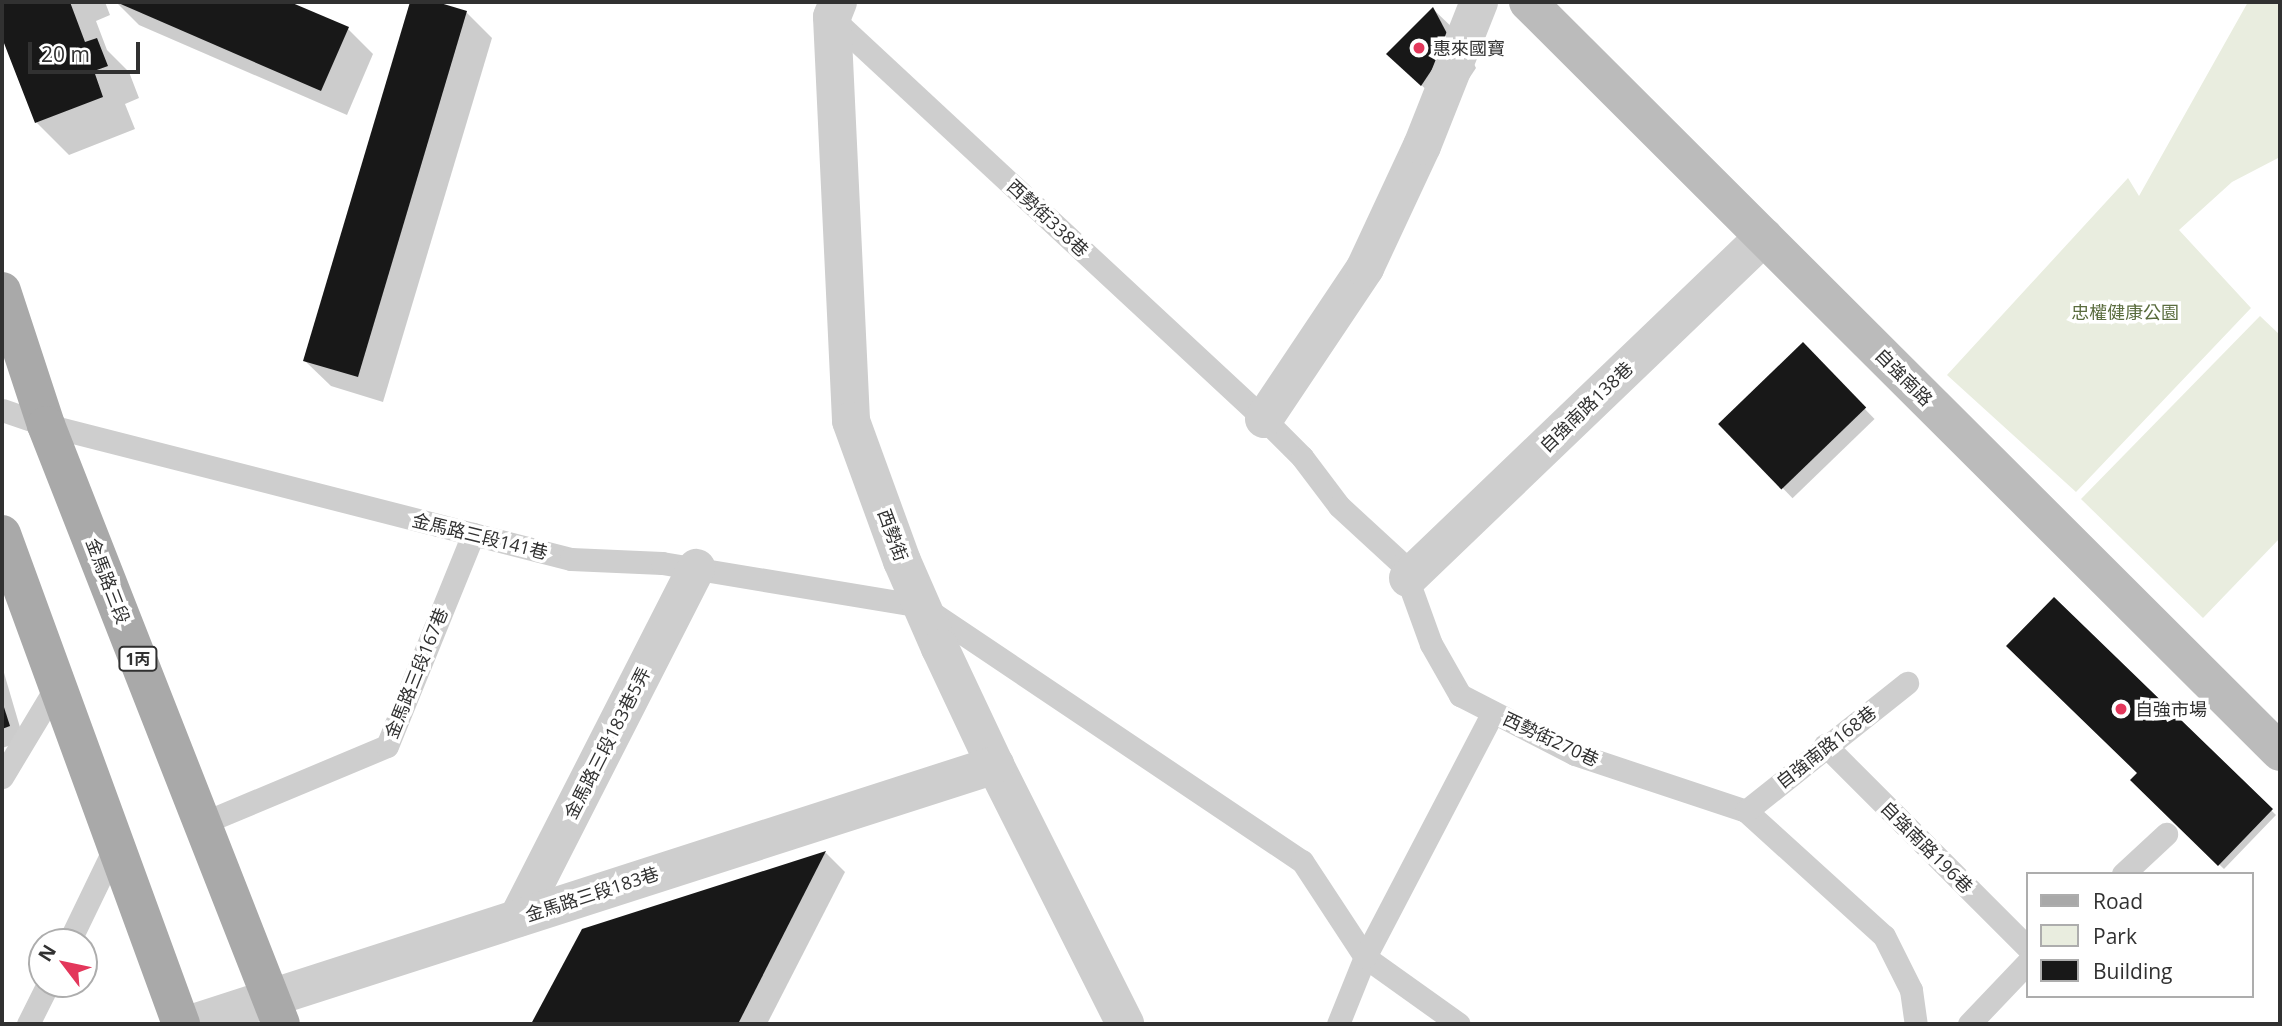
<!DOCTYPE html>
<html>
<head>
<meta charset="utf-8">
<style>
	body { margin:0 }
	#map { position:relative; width:2282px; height:1026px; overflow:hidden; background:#fff; font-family:"Open Sans","Noto Sans TC",sans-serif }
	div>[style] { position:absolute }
	.green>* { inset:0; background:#e9eddf }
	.shadow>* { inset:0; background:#0003; transform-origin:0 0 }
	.building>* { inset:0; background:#181818; transform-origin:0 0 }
	.lane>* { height:23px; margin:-11.5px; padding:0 11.5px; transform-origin:11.5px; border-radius:11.5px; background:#cecece }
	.street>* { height:38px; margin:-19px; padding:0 19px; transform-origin:19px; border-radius:19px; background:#cecece }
	.secondary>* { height:38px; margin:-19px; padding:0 19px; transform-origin:19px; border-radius:19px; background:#bbb }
	.primary>* { height:38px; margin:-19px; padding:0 19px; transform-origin:19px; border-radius:19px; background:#a9a9a9 }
	.dots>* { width:19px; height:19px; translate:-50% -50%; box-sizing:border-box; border:4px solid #fff; border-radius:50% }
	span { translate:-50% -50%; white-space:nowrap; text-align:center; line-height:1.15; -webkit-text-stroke:7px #fff; paint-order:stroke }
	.shield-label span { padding:2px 5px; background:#fff; border:2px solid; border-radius:5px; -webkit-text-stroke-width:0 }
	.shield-label { font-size:16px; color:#313131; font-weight:700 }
	.poi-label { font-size:18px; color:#313131 }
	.left { translate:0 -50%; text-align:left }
	.street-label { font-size:18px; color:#313131 }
	.park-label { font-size:18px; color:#5a6c3e }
	.frame { position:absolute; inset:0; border:4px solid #313131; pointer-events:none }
	.legend { position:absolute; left:2026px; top:872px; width:228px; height:126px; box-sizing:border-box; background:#fff; border:2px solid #adadad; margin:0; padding:9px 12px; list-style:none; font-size:21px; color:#313131 }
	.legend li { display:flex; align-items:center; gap:14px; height:35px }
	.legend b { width:35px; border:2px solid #adadad }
	.north { position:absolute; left:28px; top:928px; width:70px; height:70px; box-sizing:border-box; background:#fff; border:2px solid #adadad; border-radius:50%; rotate:302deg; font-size:19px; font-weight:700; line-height:28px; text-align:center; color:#313131 }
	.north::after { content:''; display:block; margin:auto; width:24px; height:32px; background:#e3375b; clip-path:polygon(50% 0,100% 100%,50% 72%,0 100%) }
	.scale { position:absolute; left:28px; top:42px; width:112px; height:32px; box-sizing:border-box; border:4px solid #313131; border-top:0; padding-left:9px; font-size:21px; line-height:24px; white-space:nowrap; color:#313131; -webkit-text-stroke:5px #fff; paint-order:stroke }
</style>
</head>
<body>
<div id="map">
	<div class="green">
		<i style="clip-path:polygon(2248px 2px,2280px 2px,2280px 157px,2232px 182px,2179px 230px,2251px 308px,2076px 492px,1947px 375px,2128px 178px,2139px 196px)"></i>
		<i style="clip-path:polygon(2260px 316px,2280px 335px,2280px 538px,2203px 618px,2081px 499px)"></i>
	</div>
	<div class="shadow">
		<i style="clip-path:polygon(2px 2px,105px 2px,110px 15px,96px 21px,107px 50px,129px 72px,139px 98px,125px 104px,135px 129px,69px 155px,36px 122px,2px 33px)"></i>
		<i style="clip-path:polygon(116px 2px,286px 2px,348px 29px,373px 54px,347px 115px,139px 25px)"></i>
		<i style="clip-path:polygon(411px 2px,430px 2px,466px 12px,492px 38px,383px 402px,331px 386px,305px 361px)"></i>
		<i style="clip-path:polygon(1433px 9px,1459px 34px,1476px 68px,1448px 110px,1388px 54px)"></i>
		<i style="left:1803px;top:345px;width:103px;height:114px;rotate:46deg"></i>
		<i style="clip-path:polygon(2054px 599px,2276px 815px,2224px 869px,2132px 780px,2140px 773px)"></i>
		<i style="clip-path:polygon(2px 666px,24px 741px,2px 748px)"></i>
		<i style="clip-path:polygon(826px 853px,845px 872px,767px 1024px,533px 1024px,583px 930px)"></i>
	</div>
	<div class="building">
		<i style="clip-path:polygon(2px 2px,70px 2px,85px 42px,97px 38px,108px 66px,94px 71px,103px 97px,35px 123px,2px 38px)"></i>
		<i style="clip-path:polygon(116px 2px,290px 2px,349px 27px,321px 91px)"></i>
		<i style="clip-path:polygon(410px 2px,437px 2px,467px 11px,358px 377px,303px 361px)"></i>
		<i style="clip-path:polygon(1433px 7px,1451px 41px,1421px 86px,1386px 54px)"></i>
		<i style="left:1803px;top:342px;width:91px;height:118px;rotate:46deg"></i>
		<i style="clip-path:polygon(2054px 597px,2273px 809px,2218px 866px,2130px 780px,2137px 773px,2006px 646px)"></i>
		<i style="clip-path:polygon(2px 701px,10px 726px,2px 729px)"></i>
		<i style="clip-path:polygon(826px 851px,738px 1024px,531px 1024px,582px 929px)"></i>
	</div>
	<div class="lane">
		<i style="left:831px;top:17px;width:591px;rotate:42.87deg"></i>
		<i style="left:1264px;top:419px;width:54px;rotate:45deg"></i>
		<i style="left:1302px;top:457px;width:61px;rotate:52.9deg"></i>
		<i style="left:1339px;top:506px;width:86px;rotate:42.6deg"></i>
		<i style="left:1402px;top:564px;width:85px;rotate:70.1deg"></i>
		<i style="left:1431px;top:644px;width:59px;rotate:60.4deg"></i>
		<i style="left:1460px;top:695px;width:129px;rotate:27.2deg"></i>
		<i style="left:1575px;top:754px;width:180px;rotate:18.4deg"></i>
		<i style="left:1746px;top:811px;width:186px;rotate:42.2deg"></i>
		<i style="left:1884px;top:936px;width:60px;rotate:63.4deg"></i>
		<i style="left:1911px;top:990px;width:34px;rotate:82deg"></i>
		<i style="left:2px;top:410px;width:46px;rotate:18.8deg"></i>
		<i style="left:46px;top:425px;width:542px;rotate:14.32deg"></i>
		<i style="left:571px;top:559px;width:91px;rotate:2.5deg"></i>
		<i style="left:662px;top:563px;width:264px;rotate:9.4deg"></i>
		<i style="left:922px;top:606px;width:458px;rotate:33.9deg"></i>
		<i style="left:1302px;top:861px;width:115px;rotate:56.7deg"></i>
		<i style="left:1365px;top:957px;width:115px;rotate:35.5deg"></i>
		<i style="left:1825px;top:745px;width:287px;rotate:45deg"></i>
		<i style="left:2px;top:777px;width:105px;rotate:-59deg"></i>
		<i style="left:1746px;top:811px;width:206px;rotate:-38.5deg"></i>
		<i style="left:203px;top:823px;width:199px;rotate:-22.7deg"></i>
		<i style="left:387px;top:746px;width:229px;rotate:-67.9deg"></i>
		<i style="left:2123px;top:874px;width:59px;rotate:-42.9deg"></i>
		<i style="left:69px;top:942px;width:106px;rotate:-64.2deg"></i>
		<i style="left:28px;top:1024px;width:45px;rotate:-63.4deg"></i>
		<i style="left:1338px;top:1024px;width:72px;rotate:-68.1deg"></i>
		<i style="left:1365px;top:957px;width:276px;rotate:-62.4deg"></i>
		<i style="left:1969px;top:1024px;width:86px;rotate:-46.4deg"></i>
	</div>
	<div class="street">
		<i style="left:838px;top:2px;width:16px;rotate:112deg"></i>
		<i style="left:832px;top:17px;width:404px;rotate:87.3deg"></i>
		<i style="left:851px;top:421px;width:149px;rotate:70deg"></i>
		<i style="left:902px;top:561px;width:95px;rotate:66.4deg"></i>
		<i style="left:940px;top:648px;width:129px;rotate:64.8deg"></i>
		<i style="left:995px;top:765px;width:290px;rotate:63.3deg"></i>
		<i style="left:1264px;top:419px;width:182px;rotate:-56.2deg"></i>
		<i style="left:1365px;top:268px;width:135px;rotate:-65deg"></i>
		<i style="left:1422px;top:146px;width:155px;rotate:-68.4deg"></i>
		<i style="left:1408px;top:578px;width:493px;rotate:-43.8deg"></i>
		<i style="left:518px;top:918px;width:393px;rotate:-63deg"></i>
		<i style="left:190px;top:1024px;width:846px;rotate:-17.84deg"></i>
	</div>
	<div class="secondary">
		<i style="left:1528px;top:2px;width:1062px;rotate:44.92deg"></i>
	</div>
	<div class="primary">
		<i style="left:2px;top:291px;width:141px;rotate:71.8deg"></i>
		<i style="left:46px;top:425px;width:643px;rotate:68.58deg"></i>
		<i style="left:2px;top:534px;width:522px;rotate:69.93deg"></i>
	</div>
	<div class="dots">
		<i style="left:1419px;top:48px;background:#e3375b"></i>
		<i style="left:2121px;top:709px;background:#e3375b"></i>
	</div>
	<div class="shield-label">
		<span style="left:138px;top:659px">1丙</span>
	</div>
	<div class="poi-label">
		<span class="left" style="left:1433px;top:48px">惠來國寶</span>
		<span class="left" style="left:2135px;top:709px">自強市場</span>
	</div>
	<div class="street-label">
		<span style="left:1048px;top:218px;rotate:43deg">西勢街338巷</span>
		<span style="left:1904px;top:377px;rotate:45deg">自強南路</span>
		<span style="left:1586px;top:407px;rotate:-44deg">自強南路138巷</span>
		<span style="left:893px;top:535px;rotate:70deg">西勢街</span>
		<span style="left:480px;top:536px;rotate:14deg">金馬路三段141巷</span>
		<span style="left:108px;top:581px;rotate:69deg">金馬路三段</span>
		<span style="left:416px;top:673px;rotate:-68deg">金馬路三段167巷</span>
		<span style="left:1551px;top:739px;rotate:25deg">西勢街270巷</span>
		<span style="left:607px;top:743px;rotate:-63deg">金馬路三段183巷5弄</span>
		<span style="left:1826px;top:747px;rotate:-38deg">自強南路168巷</span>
		<span style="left:1927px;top:847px;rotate:45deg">自強南路196巷</span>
		<span style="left:592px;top:894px;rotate:-18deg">金馬路三段183巷</span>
	</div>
	<div class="park-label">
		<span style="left:2125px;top:312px">忠權健康公園</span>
	</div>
	<div class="frame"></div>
	<ul class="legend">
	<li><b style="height:9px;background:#a9a9a9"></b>Road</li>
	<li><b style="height:19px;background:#e9eddf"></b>Park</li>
	<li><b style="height:19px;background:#181818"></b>Building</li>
	</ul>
	<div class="north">N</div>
	<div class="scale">20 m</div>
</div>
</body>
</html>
